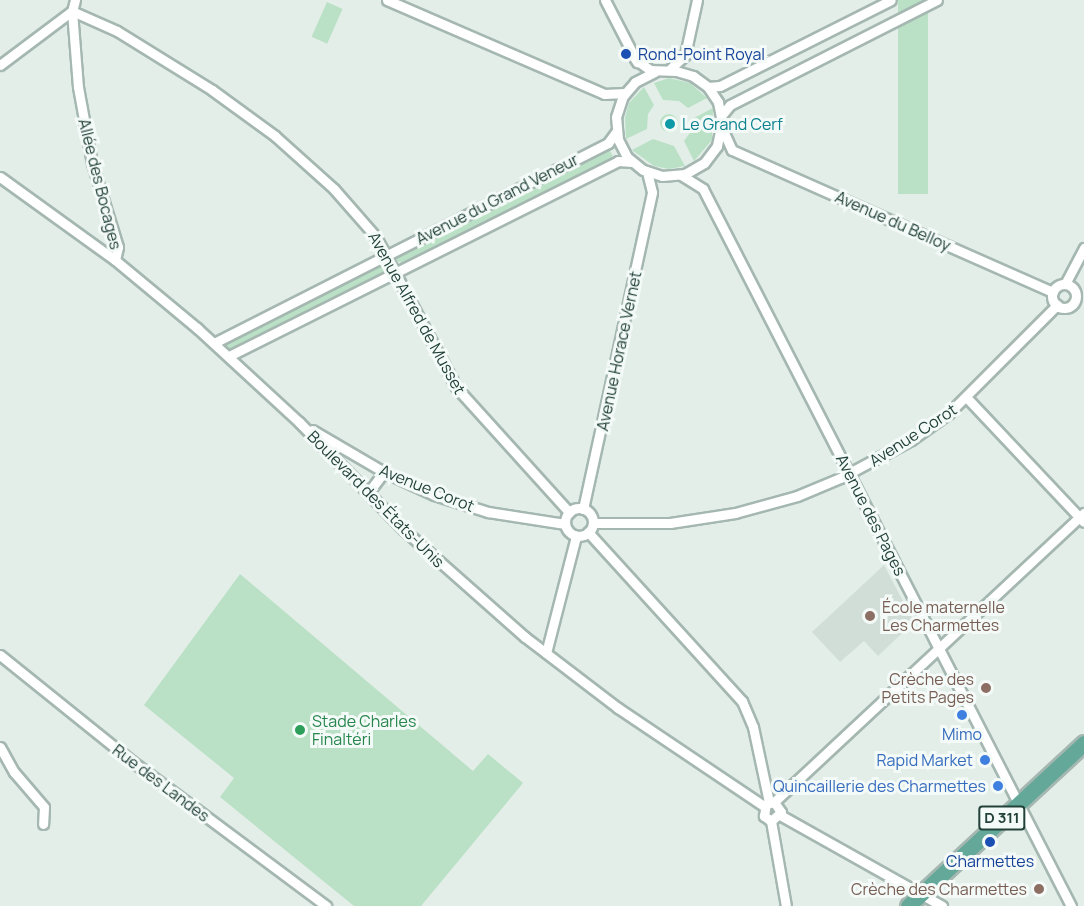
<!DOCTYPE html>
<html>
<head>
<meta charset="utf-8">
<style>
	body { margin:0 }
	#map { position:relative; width:1084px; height:906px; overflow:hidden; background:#e3eee9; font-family:Manrope,sans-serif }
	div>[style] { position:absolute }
	.built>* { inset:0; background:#d1ded8 }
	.green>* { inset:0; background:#bae1c5; transform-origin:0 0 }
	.round { border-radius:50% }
	.roads { filter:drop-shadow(2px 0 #a5b7b1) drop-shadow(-2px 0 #a5b7b1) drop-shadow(0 2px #a5b7b1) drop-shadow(0 -2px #a5b7b1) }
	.minor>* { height:9px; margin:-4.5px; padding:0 4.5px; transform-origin:4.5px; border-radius:4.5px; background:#fff }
	.minor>.ring { margin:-4.5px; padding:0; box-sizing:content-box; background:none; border:9px solid #fff; border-radius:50% }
	.primary>* { height:15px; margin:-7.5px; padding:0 7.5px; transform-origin:7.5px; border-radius:7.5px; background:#63a898 }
	.dots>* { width:16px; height:16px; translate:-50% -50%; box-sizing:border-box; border:3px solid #f4faf7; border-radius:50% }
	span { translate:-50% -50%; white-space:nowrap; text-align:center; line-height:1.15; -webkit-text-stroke:6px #f4faf7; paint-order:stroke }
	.shield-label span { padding:2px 4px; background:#f4faf7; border:2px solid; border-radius:4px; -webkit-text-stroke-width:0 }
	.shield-label { font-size:15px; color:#214139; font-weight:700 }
	.transit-label { font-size:16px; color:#164399 }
	.left { translate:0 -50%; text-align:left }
	.culture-label { font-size:16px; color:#0d838f }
	.street-label { font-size:16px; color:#214139 }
	.education-label { font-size:16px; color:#785e54 }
	.right { translate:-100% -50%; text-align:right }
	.leisure-label { font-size:16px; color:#27864d }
	.shop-label { font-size:16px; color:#366cbe }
</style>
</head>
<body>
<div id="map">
	<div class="built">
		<i style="clip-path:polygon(884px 565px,914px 622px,878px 656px,864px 641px,840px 662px,812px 632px)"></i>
	</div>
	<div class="green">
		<i style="left:898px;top:0;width:30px;height:194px"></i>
		<i style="left:327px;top:2px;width:17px;height:38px;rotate:24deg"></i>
		<i style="clip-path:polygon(669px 78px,690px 83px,707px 98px,688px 108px,679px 101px,663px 100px,654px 83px)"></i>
		<i style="clip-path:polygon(644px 87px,654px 105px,648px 114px,647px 129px,626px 139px,625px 118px,629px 103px)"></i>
		<i style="clip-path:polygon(713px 108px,712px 140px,694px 161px,684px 141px,692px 130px,692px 119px)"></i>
		<i class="round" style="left:660px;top:114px;width:18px;height:18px"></i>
		<i style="clip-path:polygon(653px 139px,674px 146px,685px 166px,669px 169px,654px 166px,632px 150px)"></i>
		<i style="clip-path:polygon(608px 146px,614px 159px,404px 264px,397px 261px,396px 255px)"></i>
		<i style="clip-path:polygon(381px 262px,387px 267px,386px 274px,236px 350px,226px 347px,225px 341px)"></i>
		<i style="clip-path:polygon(240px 574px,473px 771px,488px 754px,523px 783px,421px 906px,354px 906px,220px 797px,234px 778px,144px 705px)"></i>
	</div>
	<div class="roads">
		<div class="minor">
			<i style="left:75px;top:0;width:11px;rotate:105deg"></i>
			<i style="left:72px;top:11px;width:76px;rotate:85.5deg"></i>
			<i style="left:78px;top:87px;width:77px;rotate:79.6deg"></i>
			<i style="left:92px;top:163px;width:88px;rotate:72.8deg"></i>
			<i style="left:118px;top:247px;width:13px;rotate:103deg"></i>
			<i style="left:387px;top:0;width:236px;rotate:23.4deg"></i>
			<i style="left:604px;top:94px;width:21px;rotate:-3deg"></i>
			<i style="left:605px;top:0;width:70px;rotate:62.7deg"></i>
			<i style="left:72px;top:11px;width:49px;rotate:24deg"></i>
			<i style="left:117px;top:31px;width:112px;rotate:31.8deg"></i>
			<i style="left:212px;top:90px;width:78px;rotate:36.1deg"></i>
			<i style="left:275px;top:136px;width:79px;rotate:41.9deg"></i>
			<i style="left:334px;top:189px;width:64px;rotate:48.8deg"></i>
			<i style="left:376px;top:237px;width:170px;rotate:61.9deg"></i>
			<i style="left:456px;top:387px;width:169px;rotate:47.9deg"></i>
			<i style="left:635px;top:59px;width:19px;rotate:36deg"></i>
			<i style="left:650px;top:70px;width:26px;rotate:2deg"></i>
			<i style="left:676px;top:71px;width:18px;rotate:16deg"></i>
			<i style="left:693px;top:76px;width:19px;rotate:36deg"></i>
			<i style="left:708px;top:87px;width:18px;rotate:56deg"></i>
			<i style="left:718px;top:102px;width:20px;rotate:79deg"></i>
			<i style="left:722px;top:122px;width:25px;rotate:102deg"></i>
			<i style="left:717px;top:146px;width:21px;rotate:127deg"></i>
			<i style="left:704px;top:163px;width:22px;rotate:150deg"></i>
			<i style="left:685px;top:174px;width:23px;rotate:175deg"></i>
			<i style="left:662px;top:176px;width:20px;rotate:-162deg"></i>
			<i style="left:643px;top:170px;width:21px;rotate:-141deg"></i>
			<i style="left:627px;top:157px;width:20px;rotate:-117deg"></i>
			<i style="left:618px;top:139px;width:22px;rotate:-95deg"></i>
			<i style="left:616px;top:117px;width:22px;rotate:-72deg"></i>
			<i style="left:623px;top:96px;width:18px;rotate:-49deg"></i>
			<i style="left:635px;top:82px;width:22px;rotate:-27deg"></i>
			<i style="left:0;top:65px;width:90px;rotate:-36.9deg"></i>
			<i style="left:669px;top:70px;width:22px;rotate:-43deg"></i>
			<i style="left:685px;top:55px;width:56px;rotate:-77.7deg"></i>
			<i style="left:708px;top:87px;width:12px;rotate:-5deg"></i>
			<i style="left:720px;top:86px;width:191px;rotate:-26.7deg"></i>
			<i style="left:721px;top:116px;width:14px;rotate:-51deg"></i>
			<i style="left:730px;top:105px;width:232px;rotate:-26.9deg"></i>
			<i style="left:722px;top:128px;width:24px;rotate:66deg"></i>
			<i style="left:732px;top:150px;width:351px;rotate:23.9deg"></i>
			<i style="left:681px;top:175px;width:26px;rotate:32deg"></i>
			<i style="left:703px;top:189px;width:806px;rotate:62.83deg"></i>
			<i style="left:0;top:177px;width:142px;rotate:35.8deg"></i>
			<i style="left:115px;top:260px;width:107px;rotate:39.7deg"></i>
			<i style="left:197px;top:328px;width:139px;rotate:42.7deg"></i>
			<i style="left:299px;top:422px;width:151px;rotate:45.8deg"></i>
			<i style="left:404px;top:530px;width:162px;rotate:41.5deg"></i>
			<i style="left:525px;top:637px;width:117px;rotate:37.4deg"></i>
			<i style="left:618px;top:708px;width:176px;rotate:33.9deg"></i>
			<i style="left:1065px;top:284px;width:41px;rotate:-62.2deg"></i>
			<i class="ring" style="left:1052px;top:284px;width:15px;height:15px"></i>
			<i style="left:214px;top:343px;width:442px;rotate:-26.9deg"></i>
			<i style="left:608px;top:143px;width:14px;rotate:-54deg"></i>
			<i style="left:229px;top:356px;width:435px;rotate:-26.6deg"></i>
			<i style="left:618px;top:161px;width:14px;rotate:4deg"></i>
			<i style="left:967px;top:398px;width:170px;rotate:46.7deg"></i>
			<i style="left:312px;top:430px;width:83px;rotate:30.3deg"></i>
			<i style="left:384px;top:472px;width:55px;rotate:24.7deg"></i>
			<i style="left:434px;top:495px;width:57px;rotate:17.5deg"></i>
			<i style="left:488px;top:512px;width:78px;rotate:8.9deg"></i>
			<i style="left:368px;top:493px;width:26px;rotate:-53deg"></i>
			<i class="ring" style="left:565px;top:508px;width:19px;height:19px"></i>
			<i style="left:583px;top:509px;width:324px;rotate:-77.7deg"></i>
			<i style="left:652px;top:192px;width:21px;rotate:-104deg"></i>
			<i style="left:593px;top:523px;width:77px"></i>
			<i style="left:670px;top:523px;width:66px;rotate:-8.7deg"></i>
			<i style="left:735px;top:513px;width:64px;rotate:-15.3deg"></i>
			<i style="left:797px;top:496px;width:47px;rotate:-22.7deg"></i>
			<i style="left:840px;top:478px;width:81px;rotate:-28.2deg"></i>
			<i style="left:911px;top:440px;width:47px;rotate:-35.4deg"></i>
			<i style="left:949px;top:413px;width:153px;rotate:-45deg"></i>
			<i style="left:588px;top:532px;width:229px;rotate:47.7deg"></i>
			<i style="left:742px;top:701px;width:28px;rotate:67deg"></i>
			<i style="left:753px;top:727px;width:77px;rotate:78deg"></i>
			<i style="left:546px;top:653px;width:121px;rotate:-75.6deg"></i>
			<i style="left:0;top:655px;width:171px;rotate:38.8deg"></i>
			<i style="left:133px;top:762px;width:241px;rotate:36.7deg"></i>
			<i style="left:0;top:747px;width:29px;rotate:61deg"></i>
			<i style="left:14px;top:772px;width:46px;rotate:49.4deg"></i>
			<i style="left:44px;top:807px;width:17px;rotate:93deg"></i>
			<i style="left:774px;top:802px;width:12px;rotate:55deg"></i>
			<i style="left:781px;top:812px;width:13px;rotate:138deg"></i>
			<i style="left:771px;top:821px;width:9px;rotate:-144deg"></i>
			<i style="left:764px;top:816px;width:12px;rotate:-81deg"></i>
			<i style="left:766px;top:804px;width:8px;rotate:-14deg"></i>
			<i style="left:774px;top:802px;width:424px;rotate:-43deg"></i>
			<i style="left:780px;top:815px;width:186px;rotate:29.3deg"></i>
			<i style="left:771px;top:821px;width:86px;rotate:80deg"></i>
		</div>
		<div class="primary">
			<i style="left:908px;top:906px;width:240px;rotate:-42.8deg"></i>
		</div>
	</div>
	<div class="dots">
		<i style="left:626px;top:54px;background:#1a4fb4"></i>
		<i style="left:670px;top:124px;background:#0f9aa8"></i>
		<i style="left:870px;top:616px;background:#8d6e63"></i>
		<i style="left:986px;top:688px;background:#8d6e63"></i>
		<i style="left:962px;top:715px;background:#3f7fe0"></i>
		<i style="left:300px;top:730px;background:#2e9e5b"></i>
		<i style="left:985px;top:760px;background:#3f7fe0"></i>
		<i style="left:998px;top:786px;background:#3f7fe0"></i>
		<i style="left:990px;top:842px;background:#1a4fb4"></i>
		<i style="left:1039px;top:889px;background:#8d6e63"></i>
	</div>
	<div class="shield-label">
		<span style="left:1002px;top:818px">D 311</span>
	</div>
	<div class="transit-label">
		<span class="left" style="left:638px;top:54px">Rond-Point Royal</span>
		<span style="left:990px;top:861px">Charmettes</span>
	</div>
	<div class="culture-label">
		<span class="left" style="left:682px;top:124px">Le Grand Cerf</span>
	</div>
	<div class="street-label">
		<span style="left:100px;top:184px;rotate:76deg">Allée des Bocages</span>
		<span style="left:497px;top:199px;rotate:-27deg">Avenue du Grand Veneur</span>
		<span style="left:893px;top:221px;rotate:24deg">Avenue du Belloy</span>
		<span style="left:417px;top:313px;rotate:61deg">Avenue Alfred de Musset</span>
		<span style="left:619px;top:351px;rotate:-78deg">Avenue Horace Vernet</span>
		<span style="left:913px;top:435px;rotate:-33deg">Avenue Corot</span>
		<span style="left:427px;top:488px;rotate:22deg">Avenue Corot</span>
		<span style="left:376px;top:499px;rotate:45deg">Boulevard des États-Unis</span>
		<span style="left:871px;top:515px;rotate:63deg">Avenue des Pages</span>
		<span style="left:161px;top:783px;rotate:37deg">Rue des Landes</span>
	</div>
	<div class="education-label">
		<span class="left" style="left:882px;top:616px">École maternelle<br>Les Charmettes</span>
		<span class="right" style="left:974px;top:688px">Crèche des<br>Petits Pages</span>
		<span class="right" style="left:1027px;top:889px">Crèche des Charmettes</span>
	</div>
	<div class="leisure-label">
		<span class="left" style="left:312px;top:730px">Stade Charles<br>Finaltéri</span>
	</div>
	<div class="shop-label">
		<span style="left:962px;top:734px">Mimo</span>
		<span class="right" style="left:973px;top:760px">Rapid Market</span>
		<span class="right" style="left:986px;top:786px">Quincaillerie des Charmettes</span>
	</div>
</div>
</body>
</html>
